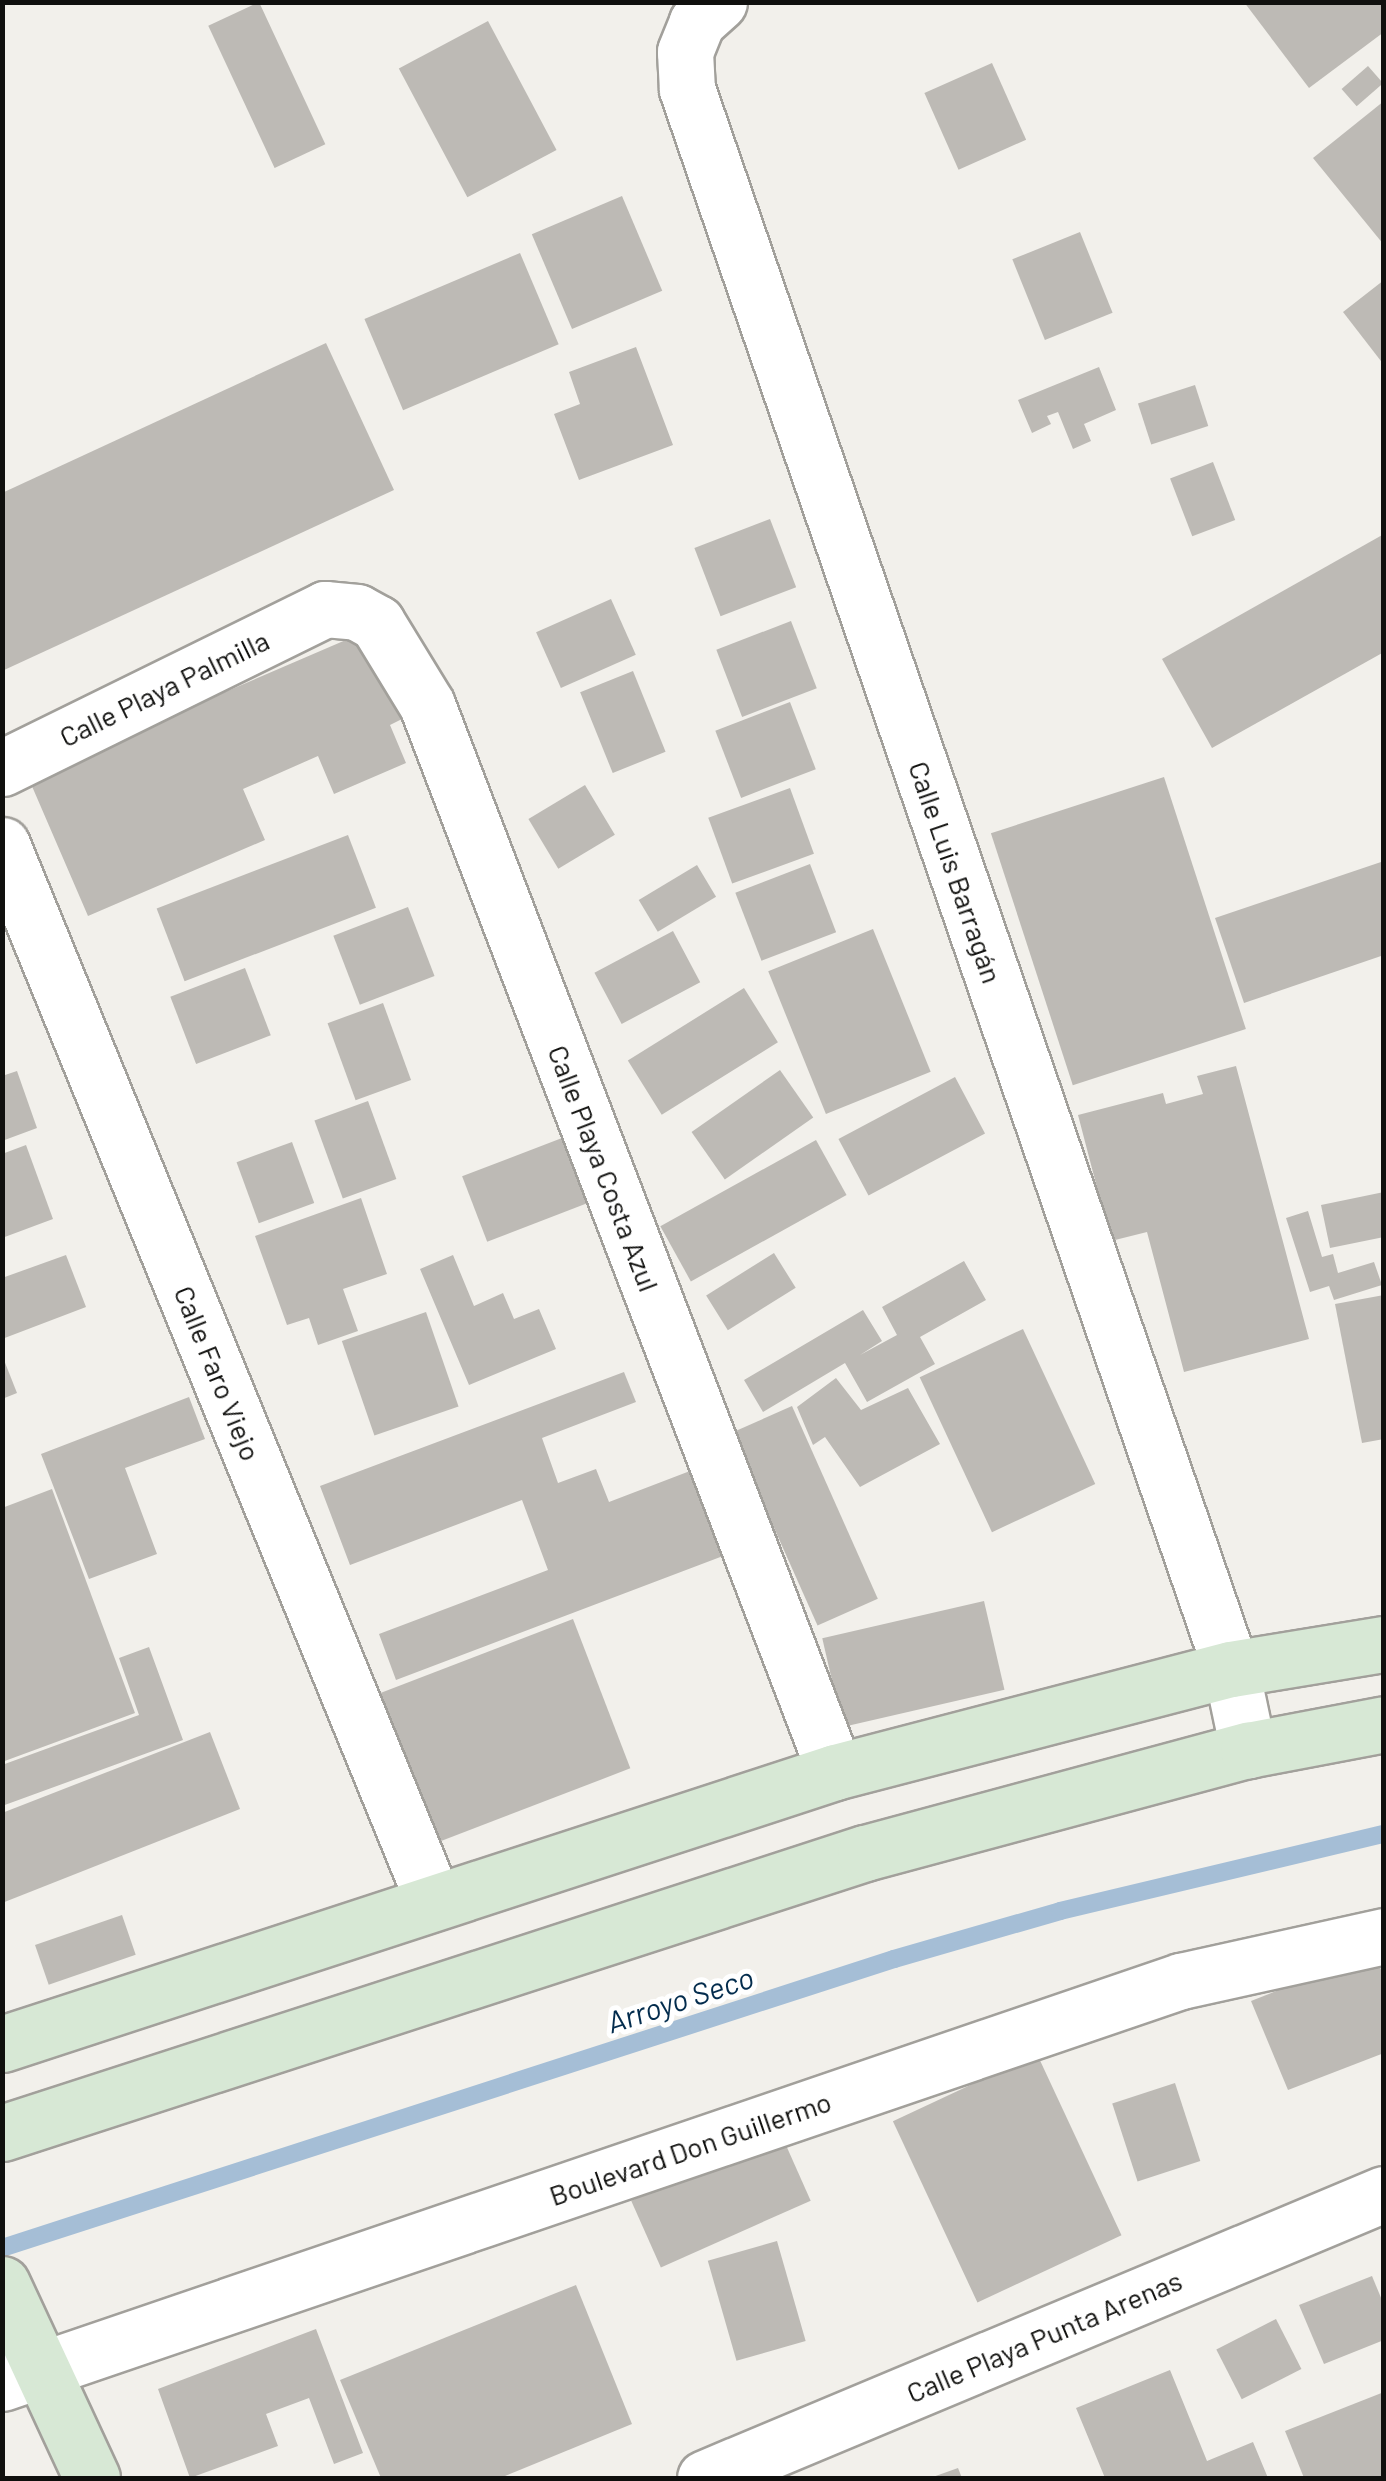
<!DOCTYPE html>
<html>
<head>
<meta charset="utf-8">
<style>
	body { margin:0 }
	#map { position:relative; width:1386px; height:2481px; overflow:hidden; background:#f2f0eb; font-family:Barlow,sans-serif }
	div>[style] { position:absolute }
	.stream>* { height:18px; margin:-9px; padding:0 9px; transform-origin:9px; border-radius:9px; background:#a5bed6 }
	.building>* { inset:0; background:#bdbab5; transform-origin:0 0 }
	.roads { filter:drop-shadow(2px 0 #a2a09b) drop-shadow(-2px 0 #a2a09b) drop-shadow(0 2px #a2a09b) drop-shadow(0 -2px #a2a09b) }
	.minor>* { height:55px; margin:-27.5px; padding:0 27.5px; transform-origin:27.5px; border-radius:27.5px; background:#fff }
	.secondary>* { height:55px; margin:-27.5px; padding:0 27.5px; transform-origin:27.5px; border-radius:27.5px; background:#d7e8d5 }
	span { translate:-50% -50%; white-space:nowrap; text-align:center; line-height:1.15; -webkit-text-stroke:10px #fff; paint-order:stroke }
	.street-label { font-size:28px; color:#10100e }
	.water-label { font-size:30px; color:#032c4d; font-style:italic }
	.frame { position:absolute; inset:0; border:5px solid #10100e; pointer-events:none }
</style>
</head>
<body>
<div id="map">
	<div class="stream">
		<i style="left:2px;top:2248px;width:938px;rotate:-17.95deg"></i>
		<i style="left:894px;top:1959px;width:173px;rotate:-16.1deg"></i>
		<i style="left:1060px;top:1911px;width:333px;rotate:-13.4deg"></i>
	</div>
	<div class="building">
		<i style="left:259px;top:2px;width:157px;height:56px;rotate:65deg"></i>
		<i style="clip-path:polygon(1244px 2px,1384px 2px,1384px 32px,1309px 88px)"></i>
		<i style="left:488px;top:21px;width:146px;height:101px;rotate:62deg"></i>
		<i style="left:992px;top:63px;width:84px;height:74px;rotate:66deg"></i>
		<i style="left:1368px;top:66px;width:23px;height:35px;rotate:49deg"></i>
		<i style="clip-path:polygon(1384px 101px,1384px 245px,1313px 158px)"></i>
		<i style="left:622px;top:196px;width:103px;height:98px;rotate:67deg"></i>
		<i style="left:1080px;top:232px;width:87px;height:73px;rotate:68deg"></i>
		<i style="left:520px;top:253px;width:99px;height:169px;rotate:67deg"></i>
		<i style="clip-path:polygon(1384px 280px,1384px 365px,1343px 312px)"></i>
		<i style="clip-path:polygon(326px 343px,394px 490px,2px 671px,2px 493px)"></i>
		<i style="clip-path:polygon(636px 347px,673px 445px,579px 480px,554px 414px,580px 404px,569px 372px)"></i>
		<i style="clip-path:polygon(1099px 367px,1116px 410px,1084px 424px,1091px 441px,1073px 449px,1058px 412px,1047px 416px,1051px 424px,1032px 433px,1018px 400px)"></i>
		<i style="left:1195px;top:385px;width:43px;height:60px;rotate:72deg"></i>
		<i style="left:1213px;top:462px;width:62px;height:46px;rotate:69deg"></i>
		<i style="left:770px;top:519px;width:73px;height:81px;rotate:69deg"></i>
		<i style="clip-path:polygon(1384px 534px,1384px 652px,1212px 748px,1162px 659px)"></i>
		<i style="left:611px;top:599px;width:61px;height:82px;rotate:66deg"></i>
		<i style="left:791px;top:621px;width:72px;height:80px;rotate:69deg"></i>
		<i style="clip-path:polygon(369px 630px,406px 717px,390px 725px,406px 763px,334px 794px,318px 756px,243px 789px,265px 840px,88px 916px,28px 777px)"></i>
		<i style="left:633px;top:671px;width:87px;height:57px;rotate:68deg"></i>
		<i style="left:790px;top:702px;width:72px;height:80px;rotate:69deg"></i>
		<i style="left:1164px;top:777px;width:265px;height:182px;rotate:72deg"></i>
		<i style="left:585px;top:785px;width:58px;height:66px;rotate:59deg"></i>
		<i style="left:790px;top:788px;width:70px;height:87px;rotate:70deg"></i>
		<i style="left:348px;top:835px;width:78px;height:205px;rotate:69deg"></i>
		<i style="clip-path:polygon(1384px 861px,1384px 955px,1244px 1003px,1215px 918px)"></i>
		<i style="left:810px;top:864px;width:73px;height:80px;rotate:69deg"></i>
		<i style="left:697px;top:865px;width:37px;height:68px;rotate:59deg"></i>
		<i style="left:408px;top:907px;width:74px;height:80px;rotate:69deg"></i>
		<i style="left:873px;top:929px;width:154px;height:113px;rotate:68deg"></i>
		<i style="left:673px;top:931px;width:58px;height:89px;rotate:62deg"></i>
		<i style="left:245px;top:968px;width:72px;height:80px;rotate:69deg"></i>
		<i style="left:744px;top:988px;width:64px;height:137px;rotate:58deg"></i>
		<i style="left:383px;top:1003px;width:82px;height:59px;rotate:70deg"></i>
		<i style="clip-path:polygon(1236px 1066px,1309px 1339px,1184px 1372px,1147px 1232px,1111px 1241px,1078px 1115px,1163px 1093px,1166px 1104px,1203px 1094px,1197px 1076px)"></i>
		<i style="left:780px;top:1070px;width:58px;height:108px;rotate:55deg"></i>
		<i style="clip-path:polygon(17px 1071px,37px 1128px,2px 1141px,2px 1076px)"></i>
		<i style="left:955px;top:1077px;width:64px;height:132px;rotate:62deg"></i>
		<i style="left:368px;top:1101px;width:83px;height:57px;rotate:70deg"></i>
		<i style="left:562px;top:1138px;width:70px;height:107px;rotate:69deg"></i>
		<i style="left:816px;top:1140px;width:63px;height:178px;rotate:61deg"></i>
		<i style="left:292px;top:1142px;width:65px;height:59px;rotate:70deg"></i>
		<i style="clip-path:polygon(26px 1145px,53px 1219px,2px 1238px,2px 1154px)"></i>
		<i style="clip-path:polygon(1384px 1192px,1384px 1237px,1330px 1248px,1321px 1205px)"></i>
		<i style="clip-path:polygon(361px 1198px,387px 1274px,343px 1289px,358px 1331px,318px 1345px,309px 1318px,287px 1325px,255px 1236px)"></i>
		<i style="clip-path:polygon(1308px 1211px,1322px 1257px,1333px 1254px,1338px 1273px,1374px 1262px,1382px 1285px,1334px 1300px,1329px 1286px,1310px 1292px,1286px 1218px)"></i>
		<i style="left:774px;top:1253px;width:41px;height:80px;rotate:58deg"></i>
		<i style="clip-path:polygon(66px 1255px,86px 1307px,2px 1339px,2px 1278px)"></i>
		<i style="clip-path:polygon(453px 1255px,474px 1306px,503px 1293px,514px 1319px,539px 1309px,556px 1349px,469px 1385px,420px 1269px)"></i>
		<i style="clip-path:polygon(964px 1261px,986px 1300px,920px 1337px,935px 1364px,867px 1402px,845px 1363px,763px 1412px,744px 1380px,863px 1310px,882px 1341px,860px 1355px,897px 1335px,882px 1307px)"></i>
		<i style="clip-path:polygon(1384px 1295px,1384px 1439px,1362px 1443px,1335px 1304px)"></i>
		<i style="left:426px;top:1312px;width:100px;height:89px;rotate:71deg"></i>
		<i style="left:1023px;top:1329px;width:171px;height:114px;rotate:65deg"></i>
		<i style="clip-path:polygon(2px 1355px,17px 1393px,2px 1399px)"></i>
		<i style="clip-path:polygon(624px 1372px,636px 1402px,542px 1438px,558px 1483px,596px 1469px,609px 1502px,690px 1471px,723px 1556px,396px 1680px,379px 1634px,548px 1570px,522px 1500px,350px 1565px,320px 1486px)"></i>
		<i style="clip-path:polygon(836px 1378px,861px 1410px,908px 1388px,940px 1444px,860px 1487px,825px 1437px,813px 1445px,797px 1407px)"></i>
		<i style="clip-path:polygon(189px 1397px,205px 1439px,125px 1468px,157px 1554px,89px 1579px,41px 1454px)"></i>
		<i style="left:792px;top:1406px;width:211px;height:66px;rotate:66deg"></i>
		<i style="clip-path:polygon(52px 1489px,135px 1713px,2px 1762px,2px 1508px)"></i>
		<i style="left:984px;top:1601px;width:91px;height:166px;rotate:77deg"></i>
		<i style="left:573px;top:1619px;width:160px;height:209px;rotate:69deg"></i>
		<i style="clip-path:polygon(149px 1647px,183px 1740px,2px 1806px,2px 1765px,139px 1715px,119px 1658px)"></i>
		<i style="clip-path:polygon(210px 1732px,240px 1809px,2px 1903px,2px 1813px)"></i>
		<i style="left:122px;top:1915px;width:42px;height:92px;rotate:71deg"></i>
		<i style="clip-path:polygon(1374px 1952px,1384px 1977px,1384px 2053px,1288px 2090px,1251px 2001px)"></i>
		<i style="left:1037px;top:2054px;width:200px;height:159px;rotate:65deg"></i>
		<i style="left:1175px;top:2083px;width:82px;height:66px;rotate:72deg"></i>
		<i style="left:781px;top:2134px;width:73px;height:164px;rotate:66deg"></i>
		<i style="left:777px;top:2241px;width:104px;height:72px;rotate:74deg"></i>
		<i style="clip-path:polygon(1372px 2276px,1384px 2305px,1384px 2340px,1324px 2364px,1299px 2305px)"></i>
		<i style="clip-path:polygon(576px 2285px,632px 2424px,500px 2478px,381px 2478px,340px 2380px)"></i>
		<i style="left:1276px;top:2319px;width:56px;height:67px;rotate:63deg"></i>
		<i style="clip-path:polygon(316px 2329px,363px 2453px,334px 2464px,309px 2398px,266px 2414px,278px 2446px,190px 2478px,158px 2389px)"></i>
		<i style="clip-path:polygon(1170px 2370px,1207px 2461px,1253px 2442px,1268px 2478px,1105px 2478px,1076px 2408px)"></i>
		<i style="clip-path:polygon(1384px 2392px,1384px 2478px,1304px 2478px,1285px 2431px)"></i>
		<i style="clip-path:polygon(958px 2468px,962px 2478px,930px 2478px)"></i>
	</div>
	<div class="roads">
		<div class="minor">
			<i style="left:719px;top:2px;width:30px;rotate:138deg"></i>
			<i style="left:697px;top:22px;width:32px;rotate:112deg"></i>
			<i style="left:685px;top:52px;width:37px;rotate:87deg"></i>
			<i style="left:687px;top:89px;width:1671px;rotate:71deg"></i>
			<i style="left:1231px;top:1669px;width:83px;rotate:78.1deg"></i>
			<i style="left:2px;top:768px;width:360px;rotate:-26.2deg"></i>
			<i style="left:325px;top:609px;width:32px;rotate:5deg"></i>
			<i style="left:357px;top:612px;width:23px;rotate:29deg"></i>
			<i style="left:377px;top:623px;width:96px;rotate:58.6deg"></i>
			<i style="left:427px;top:705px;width:1142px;rotate:69.07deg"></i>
			<i style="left:2px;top:845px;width:1140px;rotate:67.78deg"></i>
			<i style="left:2px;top:2383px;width:1246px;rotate:-18.83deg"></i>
			<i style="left:1181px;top:1981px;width:208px;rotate:-12.5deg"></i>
			<i style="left:705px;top:2478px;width:736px;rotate:-22.7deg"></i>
		</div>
		<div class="secondary">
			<i style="left:2px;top:2044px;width:876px;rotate:-18.08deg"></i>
			<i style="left:835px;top:1772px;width:409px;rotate:-14.6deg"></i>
			<i style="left:1231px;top:1669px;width:155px;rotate:-9.3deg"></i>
			<i style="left:2px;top:2133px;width:907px;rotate:-17.98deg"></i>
			<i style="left:865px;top:1853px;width:397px;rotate:-15.1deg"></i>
			<i style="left:1248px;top:1750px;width:138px;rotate:-10.8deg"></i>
			<i style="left:2px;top:2284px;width:214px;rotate:65.1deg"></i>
		</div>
	</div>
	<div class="street-label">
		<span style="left:164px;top:688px;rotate:-26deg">Calle Playa Palmilla</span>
		<span style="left:956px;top:872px;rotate:71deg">Calle Luis Barragán</span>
		<span style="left:604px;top:1168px;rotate:69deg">Calle Playa Costa Azul</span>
		<span style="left:218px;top:1373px;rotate:68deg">Calle Faro Viejo</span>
		<span style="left:690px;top:2148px;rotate:-19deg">Boulevard Don Guillermo</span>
		<span style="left:1044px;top:2336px;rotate:-23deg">Calle Playa Punta Arenas</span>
	</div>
	<div class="water-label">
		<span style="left:680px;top:1999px;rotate:-18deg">Arroyo Seco</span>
	</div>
	<div class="frame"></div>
</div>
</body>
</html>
